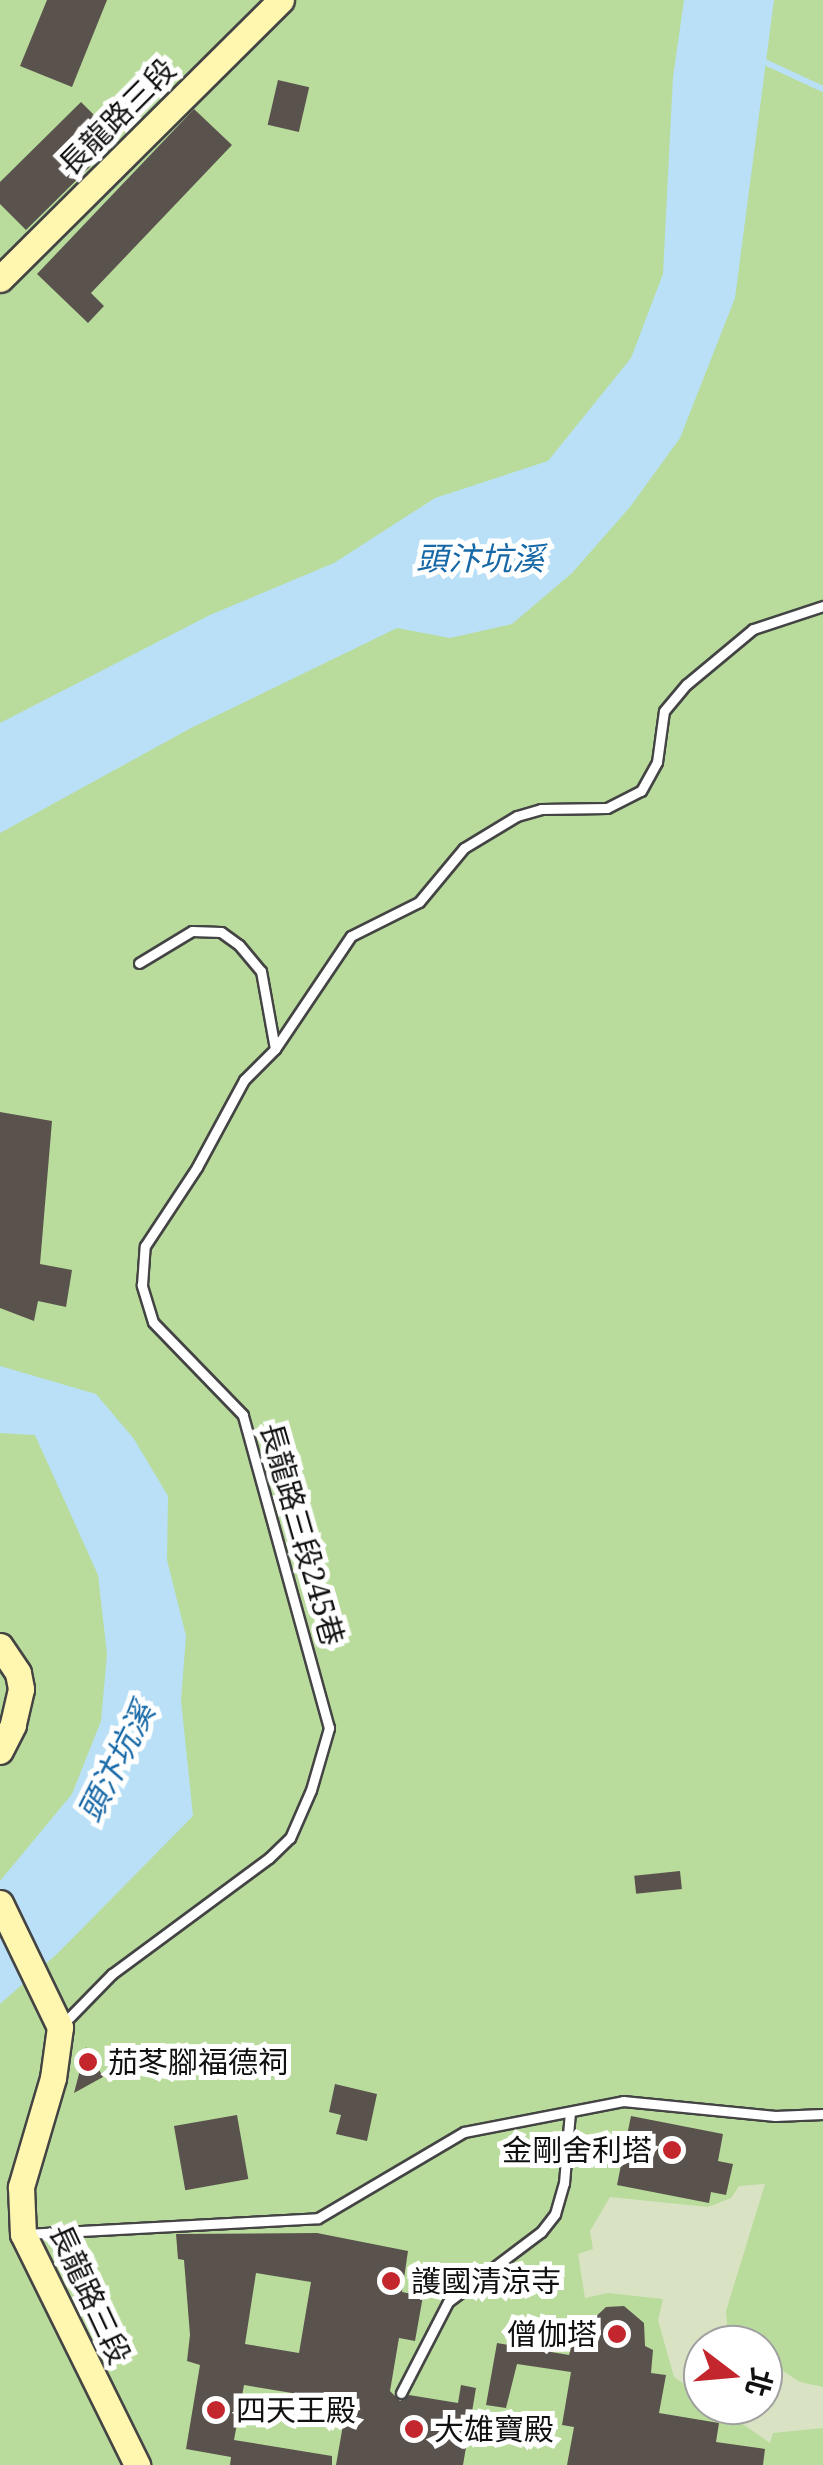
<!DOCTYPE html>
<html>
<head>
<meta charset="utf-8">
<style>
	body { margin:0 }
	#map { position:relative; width:823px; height:2465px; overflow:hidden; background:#fffdf5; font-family:"Noto Serif","Noto Sans TC",serif }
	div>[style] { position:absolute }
	.forest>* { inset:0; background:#b9dc9c }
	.cemetery>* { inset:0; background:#d9e3c4 }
	.water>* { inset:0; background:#b9e0f7 }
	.stream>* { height:6px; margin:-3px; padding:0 3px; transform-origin:3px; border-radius:3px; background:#b9e0f7 }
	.building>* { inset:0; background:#5a524d; transform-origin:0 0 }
	.roads { filter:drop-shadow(2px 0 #444) drop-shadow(-2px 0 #444) drop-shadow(0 2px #444) drop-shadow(0 -2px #444) }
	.lane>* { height:9px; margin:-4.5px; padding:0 4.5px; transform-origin:4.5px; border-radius:4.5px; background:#fff }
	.secondary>* { height:25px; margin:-12.5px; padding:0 12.5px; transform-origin:12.5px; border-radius:12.5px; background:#fff6b0 }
	.dots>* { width:28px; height:28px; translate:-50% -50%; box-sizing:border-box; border:5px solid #fff; border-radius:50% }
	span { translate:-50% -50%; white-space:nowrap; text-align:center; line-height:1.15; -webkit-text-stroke:10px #fff; paint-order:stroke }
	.street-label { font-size:30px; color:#111 }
	.poi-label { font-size:30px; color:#111 }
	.left { translate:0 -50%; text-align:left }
	.right { translate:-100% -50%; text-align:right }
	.water-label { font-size:32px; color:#1768a6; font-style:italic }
	.north { position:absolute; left:683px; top:2325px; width:100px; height:100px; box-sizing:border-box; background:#fff; border:2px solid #a0a0a0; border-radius:50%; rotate:106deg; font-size:28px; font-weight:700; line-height:40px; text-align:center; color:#111 }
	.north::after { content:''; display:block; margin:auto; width:35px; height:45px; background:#c4262e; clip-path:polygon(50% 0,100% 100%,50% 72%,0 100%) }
</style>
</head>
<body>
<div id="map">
	<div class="forest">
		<i style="clip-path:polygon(evenodd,0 0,823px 0,823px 2465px,0 2465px,0 0,703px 2345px,763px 2345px,763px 2405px,703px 2405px,703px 2345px)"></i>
	</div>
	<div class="cemetery">
		<i style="clip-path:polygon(765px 2184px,726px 2311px,728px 2335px,743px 2345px,703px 2345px,703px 2397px,674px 2377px,658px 2320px,663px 2299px,608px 2293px,585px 2298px,578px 2254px,593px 2249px,590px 2231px,610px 2197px,708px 2207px,731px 2198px,739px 2186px)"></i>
		<i style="clip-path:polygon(763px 2358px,800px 2382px,823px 2387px,823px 2428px,773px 2433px,770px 2443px,715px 2405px,763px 2405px)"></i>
	</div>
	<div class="water">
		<i style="clip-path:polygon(684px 0,774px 0,735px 298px,680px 438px,630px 507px,572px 573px,512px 624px,450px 638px,397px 628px,191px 728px,0 833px,0 723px,210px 615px,334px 563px,435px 498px,548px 461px,631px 358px,663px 274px,673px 77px)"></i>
		<i style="clip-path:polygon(0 1366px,96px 1394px,134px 1439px,168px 1496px,167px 1560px,186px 1636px,181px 1700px,193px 1816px,58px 1953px,0 2004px,0 1881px,72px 1794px,101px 1721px,107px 1654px,98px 1575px,35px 1435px,0 1433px)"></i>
	</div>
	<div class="stream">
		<i style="left:756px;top:58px;width:74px;rotate:24.8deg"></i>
	</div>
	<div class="building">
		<i style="clip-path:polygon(47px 0,107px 0,72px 87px,20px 66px)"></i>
		<i style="left:278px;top:80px;width:32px;height:46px;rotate:13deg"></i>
		<i style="clip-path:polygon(81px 102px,118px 139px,26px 230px,0 204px,0 182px)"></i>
		<i style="clip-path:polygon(194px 109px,232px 145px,91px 293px,104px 306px,88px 323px,37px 274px)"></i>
		<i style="clip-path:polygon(0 1112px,52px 1121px,40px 1264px,72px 1270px,66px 1307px,38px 1301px,34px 1321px,0 1308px)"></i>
		<i style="left:680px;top:1871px;width:18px;height:46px;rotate:84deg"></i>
		<i style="clip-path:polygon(86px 2047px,103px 2077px,74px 2093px)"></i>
		<i style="clip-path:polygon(335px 2084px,377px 2094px,367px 2141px,336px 2134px,341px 2115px,329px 2112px)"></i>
		<i style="left:237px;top:2115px;width:65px;height:64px;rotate:80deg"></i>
		<i style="clip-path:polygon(631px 2116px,723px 2134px,718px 2161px,733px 2164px,726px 2195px,711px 2192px,709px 2203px,617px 2185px,622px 2160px,596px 2155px,601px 2135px,626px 2140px)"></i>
		<i style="clip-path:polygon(evenodd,317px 2233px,408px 2251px,402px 2292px,423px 2296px,415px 2341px,399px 2338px,390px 2391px,400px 2401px,409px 2395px,458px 2403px,461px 2385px,476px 2388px,463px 2465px,336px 2465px,347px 2402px,244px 2385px,234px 2440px,332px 2456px,332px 2465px,230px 2465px,231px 2457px,186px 2449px,200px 2365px,187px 2361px,190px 2335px,184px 2260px,178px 2259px,176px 2234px,317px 2233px,256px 2273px,311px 2282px,299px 2353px,245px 2344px,256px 2273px)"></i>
		<i style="clip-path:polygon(624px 2306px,644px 2323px,645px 2346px,653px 2350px,651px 2373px,666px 2375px,659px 2413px,719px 2423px,716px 2442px,765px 2449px,763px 2465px,567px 2465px,574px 2427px,562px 2425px,571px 2372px,517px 2364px,506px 2408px,486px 2405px,497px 2343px,569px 2355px,578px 2322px,588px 2324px,606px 2307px)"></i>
	</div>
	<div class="roads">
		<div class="lane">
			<i style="left:139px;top:963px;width:62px;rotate:-31.1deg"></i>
			<i style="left:192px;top:931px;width:29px;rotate:2deg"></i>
			<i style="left:221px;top:932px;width:22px;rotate:36deg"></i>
			<i style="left:239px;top:945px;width:34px;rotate:50deg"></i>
			<i style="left:261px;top:971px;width:79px;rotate:79.8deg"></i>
			<i style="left:64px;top:2023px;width:69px;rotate:-45.6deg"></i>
			<i style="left:112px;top:1974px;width:195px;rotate:-36.5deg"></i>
			<i style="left:269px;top:1858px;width:29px;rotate:-44deg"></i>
			<i style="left:290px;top:1838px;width:52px;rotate:-66.4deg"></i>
			<i style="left:311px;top:1790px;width:65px;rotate:-73.8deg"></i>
			<i style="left:329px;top:1728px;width:325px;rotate:-105.4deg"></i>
			<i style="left:243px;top:1415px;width:129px;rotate:-134.1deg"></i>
			<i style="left:153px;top:1322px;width:39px;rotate:-107deg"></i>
			<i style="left:142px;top:1285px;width:39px;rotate:-86deg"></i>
			<i style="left:145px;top:1246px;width:95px;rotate:-56.6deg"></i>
			<i style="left:197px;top:1167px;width:99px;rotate:-61.6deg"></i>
			<i style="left:244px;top:1080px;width:44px;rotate:-45deg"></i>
			<i style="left:275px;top:1049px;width:136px;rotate:-56.1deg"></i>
			<i style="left:351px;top:936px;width:76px;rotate:-26.6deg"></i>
			<i style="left:419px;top:902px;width:70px;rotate:-50.2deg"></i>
			<i style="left:464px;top:848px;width:62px;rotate:-31.1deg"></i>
			<i style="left:517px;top:816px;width:25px;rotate:-16deg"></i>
			<i style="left:541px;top:809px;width:66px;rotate:-0.9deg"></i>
			<i style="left:607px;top:808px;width:38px;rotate:-27deg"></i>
			<i style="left:641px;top:791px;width:33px;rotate:-61deg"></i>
			<i style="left:657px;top:762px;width:51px;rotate:-82.2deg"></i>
			<i style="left:664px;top:711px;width:35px;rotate:-50deg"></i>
			<i style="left:687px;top:684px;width:86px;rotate:-39.8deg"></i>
			<i style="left:753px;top:629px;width:74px;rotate:-18.2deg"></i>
			<i style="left:25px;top:2234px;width:293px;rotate:-3.1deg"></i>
			<i style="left:318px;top:2218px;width:169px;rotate:-30.5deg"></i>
			<i style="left:464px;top:2132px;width:162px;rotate:-11deg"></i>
			<i style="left:623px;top:2101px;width:153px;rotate:5.6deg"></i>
			<i style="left:775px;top:2116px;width:48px;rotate:-2.4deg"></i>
			<i style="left:401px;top:2393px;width:102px;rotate:-62.7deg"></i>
			<i style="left:448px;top:2302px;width:116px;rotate:-37deg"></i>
			<i style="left:541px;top:2232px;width:23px;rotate:-52deg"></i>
			<i style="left:555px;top:2214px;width:32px;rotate:-74deg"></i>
			<i style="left:564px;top:2183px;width:71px;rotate:-85.2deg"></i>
		</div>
		<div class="secondary">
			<i style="left:0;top:279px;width:396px;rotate:-44.8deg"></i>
			<i style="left:0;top:1646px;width:32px;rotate:56deg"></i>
			<i style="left:18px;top:1673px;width:16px;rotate:79deg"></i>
			<i style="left:21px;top:1689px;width:37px;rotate:103deg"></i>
			<i style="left:13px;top:1725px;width:29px;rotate:117deg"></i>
			<i style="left:0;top:1903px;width:138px;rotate:64.2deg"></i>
			<i style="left:60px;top:2027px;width:51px;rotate:97.8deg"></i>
			<i style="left:53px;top:2078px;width:114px;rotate:106.4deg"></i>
			<i style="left:21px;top:2187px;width:47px;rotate:87.6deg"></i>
			<i style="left:23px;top:2234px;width:258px;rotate:63.7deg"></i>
		</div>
	</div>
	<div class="dots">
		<i style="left:88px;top:2062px;background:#c4262e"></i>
		<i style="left:672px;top:2150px;background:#c4262e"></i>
		<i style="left:391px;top:2281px;background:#c4262e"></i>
		<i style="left:617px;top:2334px;background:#c4262e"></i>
		<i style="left:216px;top:2410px;background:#c4262e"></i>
		<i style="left:414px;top:2429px;background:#c4262e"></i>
	</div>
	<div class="street-label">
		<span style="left:117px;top:117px;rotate:-45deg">長龍路三段</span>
		<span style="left:302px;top:1534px;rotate:74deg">長龍路三段245巷</span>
		<span style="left:90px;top:2294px;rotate:65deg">長龍路三段</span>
	</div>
	<div class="poi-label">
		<span class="left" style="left:108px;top:2062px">茄苳腳福德祠</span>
		<span class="right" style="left:652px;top:2150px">金剛舍利塔</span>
		<span class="left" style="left:411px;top:2281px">護國清涼寺</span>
		<span class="right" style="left:597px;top:2334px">僧伽塔</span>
		<span class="left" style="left:236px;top:2410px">四天王殿</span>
		<span class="left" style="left:434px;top:2429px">大雄寶殿</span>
	</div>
	<div class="water-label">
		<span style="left:480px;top:558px">頭汴坑溪</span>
		<span style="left:116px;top:1762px;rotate:-63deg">頭汴坑溪</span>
	</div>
	<div class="north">北</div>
</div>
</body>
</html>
